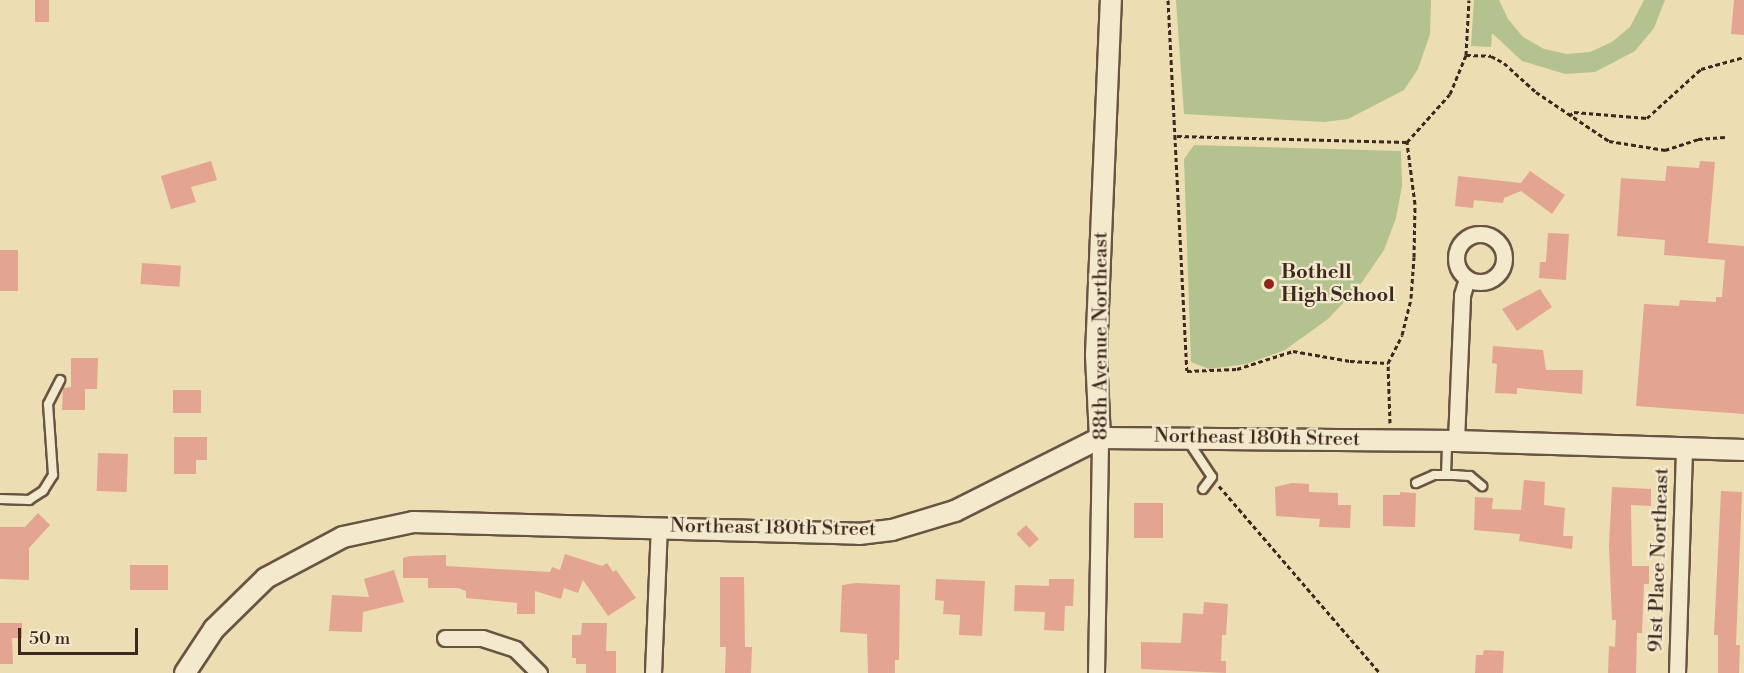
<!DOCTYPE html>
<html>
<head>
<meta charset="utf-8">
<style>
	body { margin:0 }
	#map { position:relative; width:1744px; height:673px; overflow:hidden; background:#edddb2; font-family:"Libre Bodoni",serif }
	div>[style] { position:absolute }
	.green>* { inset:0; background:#b4c28f }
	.building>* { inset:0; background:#e3a492; transform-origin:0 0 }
	.path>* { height:3px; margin-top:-1.5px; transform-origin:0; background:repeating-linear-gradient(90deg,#3d271f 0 4.5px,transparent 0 7.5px) }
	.roads { filter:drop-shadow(2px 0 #695444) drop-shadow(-2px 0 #695444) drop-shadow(0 2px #695444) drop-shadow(0 -2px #695444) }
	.service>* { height:8px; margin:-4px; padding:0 4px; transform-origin:4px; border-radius:4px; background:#f3e9cd }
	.minor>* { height:15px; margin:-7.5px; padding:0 7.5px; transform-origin:7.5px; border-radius:7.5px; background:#f3e9cd }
	.minor>.ring { margin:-7.5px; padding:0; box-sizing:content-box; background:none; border:15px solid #f3e9cd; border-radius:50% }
	.tertiary>* { height:20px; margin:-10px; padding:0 10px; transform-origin:10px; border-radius:10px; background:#f3e9cd }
	.dots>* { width:16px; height:16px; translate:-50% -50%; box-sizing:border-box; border:3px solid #f3e9cd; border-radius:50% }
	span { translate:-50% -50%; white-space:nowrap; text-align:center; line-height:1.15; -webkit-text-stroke:4.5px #f3e9cd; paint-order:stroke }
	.poi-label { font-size:20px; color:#3d271f; font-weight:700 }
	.left { translate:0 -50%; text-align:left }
	.street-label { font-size:20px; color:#3d271f }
	.scale { position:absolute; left:18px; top:628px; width:120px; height:27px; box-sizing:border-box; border:3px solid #3d271f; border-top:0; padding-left:8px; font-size:18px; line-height:21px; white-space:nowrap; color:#3d271f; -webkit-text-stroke:4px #f3e9cd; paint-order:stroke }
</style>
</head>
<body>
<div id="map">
	<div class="green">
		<i style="clip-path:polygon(1176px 0,1431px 0,1430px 34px,1418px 69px,1404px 90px,1348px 119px,1324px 122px,1184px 114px)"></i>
		<i style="clip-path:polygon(1474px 0,1499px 0,1508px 19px,1523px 37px,1544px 49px,1567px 54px,1590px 52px,1612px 42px,1630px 27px,1644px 0,1665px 0,1654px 28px,1635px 51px,1595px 72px,1565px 74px,1522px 61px,1492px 33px,1491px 47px,1471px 46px)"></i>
		<i style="clip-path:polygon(1194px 145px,1401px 151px,1402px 186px,1396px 218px,1384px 250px,1360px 285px,1328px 319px,1285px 350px,1246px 364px,1209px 369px,1191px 362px,1184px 159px)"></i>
	</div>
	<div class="building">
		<i style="left:35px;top:0;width:14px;height:22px"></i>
		<i style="clip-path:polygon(1734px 0,1744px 0,1744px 35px,1731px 34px)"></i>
		<i style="clip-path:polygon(211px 161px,217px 180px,191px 187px,196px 202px,171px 209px,161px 176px)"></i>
		<i style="clip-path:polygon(1700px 161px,1715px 162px,1708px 243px,1744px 246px,1744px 414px,1636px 406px,1644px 304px,1679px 306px,1680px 300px,1716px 302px,1716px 297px,1722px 297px,1725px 260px,1664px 255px,1665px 240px,1617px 236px,1621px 178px,1665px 181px,1667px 166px,1699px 168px)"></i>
		<i style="clip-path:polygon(1530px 171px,1565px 195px,1552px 214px,1521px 191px,1504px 198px,1503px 203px,1474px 200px,1473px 208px,1455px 206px,1458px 176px,1521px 183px)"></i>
		<i style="clip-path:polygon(1548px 233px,1569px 234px,1566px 280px,1539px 278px,1540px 262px,1546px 262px)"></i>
		<i style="left:0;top:250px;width:18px;height:41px"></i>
		<i style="left:142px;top:263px;width:39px;height:21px;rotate:4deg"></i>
		<i style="clip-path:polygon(1540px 289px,1552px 307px,1517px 331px,1502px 309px)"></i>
		<i style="clip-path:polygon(1493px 346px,1543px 350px,1546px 370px,1583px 370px,1582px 394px,1517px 388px,1517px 394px,1495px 393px,1497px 364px,1492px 363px)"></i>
		<i style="clip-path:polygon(71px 358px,98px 358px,97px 389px,85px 389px,85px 410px,62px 410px,63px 388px,71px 387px)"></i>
		<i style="left:173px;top:390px;width:28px;height:23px"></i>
		<i style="clip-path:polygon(174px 437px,207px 437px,207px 460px,196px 460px,196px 474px,174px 474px)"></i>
		<i style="left:98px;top:453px;width:30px;height:38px;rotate:2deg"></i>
		<i style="clip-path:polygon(1524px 480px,1545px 482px,1544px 505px,1565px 508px,1563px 536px,1573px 536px,1572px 549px,1519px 541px,1520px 534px,1474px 530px,1475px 497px,1493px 498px,1492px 509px,1521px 510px)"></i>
		<i style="clip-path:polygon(1292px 483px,1309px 484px,1309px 492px,1338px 493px,1338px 505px,1351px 505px,1350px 528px,1319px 527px,1320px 519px,1276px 516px,1275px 487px)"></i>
		<i style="clip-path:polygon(1612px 487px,1651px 489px,1651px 506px,1631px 505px,1632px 566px,1649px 566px,1649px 584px,1644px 584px,1642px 633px,1637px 633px,1636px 673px,1608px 673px,1609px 646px,1615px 647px,1616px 620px,1612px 620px,1609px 545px)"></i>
		<i style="clip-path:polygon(1721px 491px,1742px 492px,1736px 645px,1740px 645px,1739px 673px,1718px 673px,1718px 635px,1714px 635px)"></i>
		<i style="clip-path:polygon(1400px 492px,1416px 493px,1415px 527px,1383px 526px,1383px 495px,1400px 495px)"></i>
		<i style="left:1134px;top:503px;width:29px;height:35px"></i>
		<i style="clip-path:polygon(38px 513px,50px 525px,29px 548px,29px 580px,0 579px,0 527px,25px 527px)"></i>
		<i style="left:1026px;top:525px;width:19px;height:13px;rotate:47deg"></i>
		<i style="clip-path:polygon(565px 554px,602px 566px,607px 563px,613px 572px,616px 570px,636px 598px,608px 616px,583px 580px,578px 593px,564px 588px,561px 599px,535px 591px,535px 614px,517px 614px,517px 603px,466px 598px,466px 591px,458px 588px,428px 588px,428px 578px,403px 578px,403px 558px,410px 556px,446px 555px,446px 566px,550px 572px,552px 567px,560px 570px)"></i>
		<i style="left:168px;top:565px;width:25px;height:38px;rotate:90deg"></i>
		<i style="clip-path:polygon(394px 570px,404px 602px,363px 612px,362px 632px,329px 631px,332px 595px,369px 597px,364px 579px)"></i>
		<i style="clip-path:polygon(720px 577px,744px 577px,745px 647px,752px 647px,751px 673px,725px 673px,726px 647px,720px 647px)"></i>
		<i style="clip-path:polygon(936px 579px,985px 581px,982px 636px,959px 635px,960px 615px,943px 614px,944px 601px,935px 600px)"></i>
		<i style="clip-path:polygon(1049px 579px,1074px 579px,1073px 606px,1065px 606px,1064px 631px,1044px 630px,1045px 612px,1014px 611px,1015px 585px,1049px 586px)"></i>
		<i style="clip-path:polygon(856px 583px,900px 585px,899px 660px,895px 660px,895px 673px,868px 673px,867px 634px,840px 632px,842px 585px)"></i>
		<i style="clip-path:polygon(1204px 602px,1228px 604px,1226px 635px,1222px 635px,1221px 661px,1226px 661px,1226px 673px,1141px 669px,1141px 642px,1181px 643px,1183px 613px,1203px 614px)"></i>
		<i style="clip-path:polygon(0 623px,22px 623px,22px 638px,12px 638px,13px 664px,0 664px)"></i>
		<i style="clip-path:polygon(582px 623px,607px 623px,606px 651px,616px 651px,616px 673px,586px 673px,586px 664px,576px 664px,576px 658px,572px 658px,572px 635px,581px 635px)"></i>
		<i style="clip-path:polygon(1484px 650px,1504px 651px,1503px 673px,1475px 673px,1476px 655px,1483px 655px)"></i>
	</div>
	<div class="path">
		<i style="left:1168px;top:0;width:371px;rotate:87.1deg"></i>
		<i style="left:1187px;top:371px;width:50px;rotate:-2.3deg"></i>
		<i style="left:1237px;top:369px;width:59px;rotate:-17.8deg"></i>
		<i style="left:1293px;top:351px;width:58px;rotate:10deg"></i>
		<i style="left:1350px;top:361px;width:38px;rotate:3deg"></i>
		<i style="left:1466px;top:55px;width:25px;rotate:2deg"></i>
		<i style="left:1491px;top:56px;width:15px;rotate:28deg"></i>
		<i style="left:1504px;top:63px;width:43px;rotate:42.2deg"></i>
		<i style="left:1536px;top:92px;width:88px;rotate:33.9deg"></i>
		<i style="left:1609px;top:141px;width:57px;rotate:9.1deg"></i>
		<i style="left:1665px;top:150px;width:35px;rotate:-18deg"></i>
		<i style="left:1698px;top:139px;width:27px;rotate:-4deg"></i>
		<i style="left:1569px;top:116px;width:6px;rotate:-39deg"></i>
		<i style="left:1574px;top:112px;width:73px;rotate:4.7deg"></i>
		<i style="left:1647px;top:118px;width:73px;rotate:-42.2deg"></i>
		<i style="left:1701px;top:69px;width:45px;rotate:-15.6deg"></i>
		<i style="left:1177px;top:136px;width:230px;rotate:1.5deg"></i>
		<i style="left:1390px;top:423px;width:60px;rotate:-91.9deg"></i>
		<i style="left:1388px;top:363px;width:31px;rotate:-63deg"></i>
		<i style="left:1402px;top:335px;width:38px;rotate:-76deg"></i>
		<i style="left:1411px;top:298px;width:41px;rotate:-85.8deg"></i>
		<i style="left:1414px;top:257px;width:53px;rotate:-88.9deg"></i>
		<i style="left:1415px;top:204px;width:63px;rotate:-97.4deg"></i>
		<i style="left:1407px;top:142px;width:64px;rotate:-48.1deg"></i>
		<i style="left:1450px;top:94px;width:42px;rotate:-67.7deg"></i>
		<i style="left:1466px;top:55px;width:55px;rotate:-86.9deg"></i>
		<i style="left:1219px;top:486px;width:247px;rotate:49.3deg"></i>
	</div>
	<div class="roads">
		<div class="service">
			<i style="left:1188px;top:441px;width:43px;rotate:56.3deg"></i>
			<i style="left:1212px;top:477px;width:15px;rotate:127deg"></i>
			<i style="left:1446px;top:475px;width:34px;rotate:-88deg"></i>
			<i style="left:1416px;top:483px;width:20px;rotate:-24deg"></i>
			<i style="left:1434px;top:475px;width:20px"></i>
			<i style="left:1454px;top:475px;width:16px;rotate:4deg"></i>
			<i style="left:1470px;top:476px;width:16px;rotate:40deg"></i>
			<i style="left:0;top:499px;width:29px;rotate:2deg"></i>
			<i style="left:29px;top:500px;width:17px;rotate:-33deg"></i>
			<i style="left:43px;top:491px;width:19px;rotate:-58deg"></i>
			<i style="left:53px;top:475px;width:71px;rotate:-94deg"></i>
			<i style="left:48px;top:404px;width:27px;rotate:-63deg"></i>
		</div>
		<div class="minor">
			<i class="ring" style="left:1456px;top:234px;width:33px;height:33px"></i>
			<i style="left:1456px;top:441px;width:146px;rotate:-87.6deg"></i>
			<i style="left:1462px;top:295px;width:17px;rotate:-73deg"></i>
			<i style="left:445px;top:638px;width:37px"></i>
			<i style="left:482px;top:638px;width:35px;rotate:18deg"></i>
			<i style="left:515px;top:649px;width:34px;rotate:45deg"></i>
			<i style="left:653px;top:673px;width:147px;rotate:-87.7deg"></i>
			<i style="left:1096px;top:673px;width:235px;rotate:-89deg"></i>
			<i style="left:1677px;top:673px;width:224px;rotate:-88.2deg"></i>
		</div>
		<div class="tertiary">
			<i style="left:1100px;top:438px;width:83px;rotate:-92.8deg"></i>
			<i style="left:1096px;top:355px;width:355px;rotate:-87.6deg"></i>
			<i style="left:185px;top:673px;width:53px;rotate:-56.6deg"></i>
			<i style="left:214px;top:629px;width:73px;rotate:-44.4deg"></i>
			<i style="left:266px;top:578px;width:87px;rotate:-28deg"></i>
			<i style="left:343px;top:537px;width:72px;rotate:-12.1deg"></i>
			<i style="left:413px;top:522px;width:446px;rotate:1.5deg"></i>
			<i style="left:859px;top:534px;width:33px;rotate:-7deg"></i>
			<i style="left:892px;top:530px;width:66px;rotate:-16.8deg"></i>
			<i style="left:955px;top:511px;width:162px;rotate:-26.7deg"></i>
			<i style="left:1100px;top:438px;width:356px;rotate:0.5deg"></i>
			<i style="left:1456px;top:441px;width:288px;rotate:1.8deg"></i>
		</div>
	</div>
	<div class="dots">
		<i style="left:1269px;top:284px;background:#8f2418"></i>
	</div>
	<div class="poi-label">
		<span class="left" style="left:1281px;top:284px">Bothell<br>High School</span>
	</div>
	<div class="street-label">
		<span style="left:1101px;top:336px;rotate:-90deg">88th Avenue Northeast</span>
		<span style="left:1257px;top:438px;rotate:1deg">Northeast 180th Street</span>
		<span style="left:773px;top:528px;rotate:1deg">Northeast 180th Street</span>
		<span style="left:1659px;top:560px;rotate:-88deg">91st Place Northeast</span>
	</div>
	<div class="scale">50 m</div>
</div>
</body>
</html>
